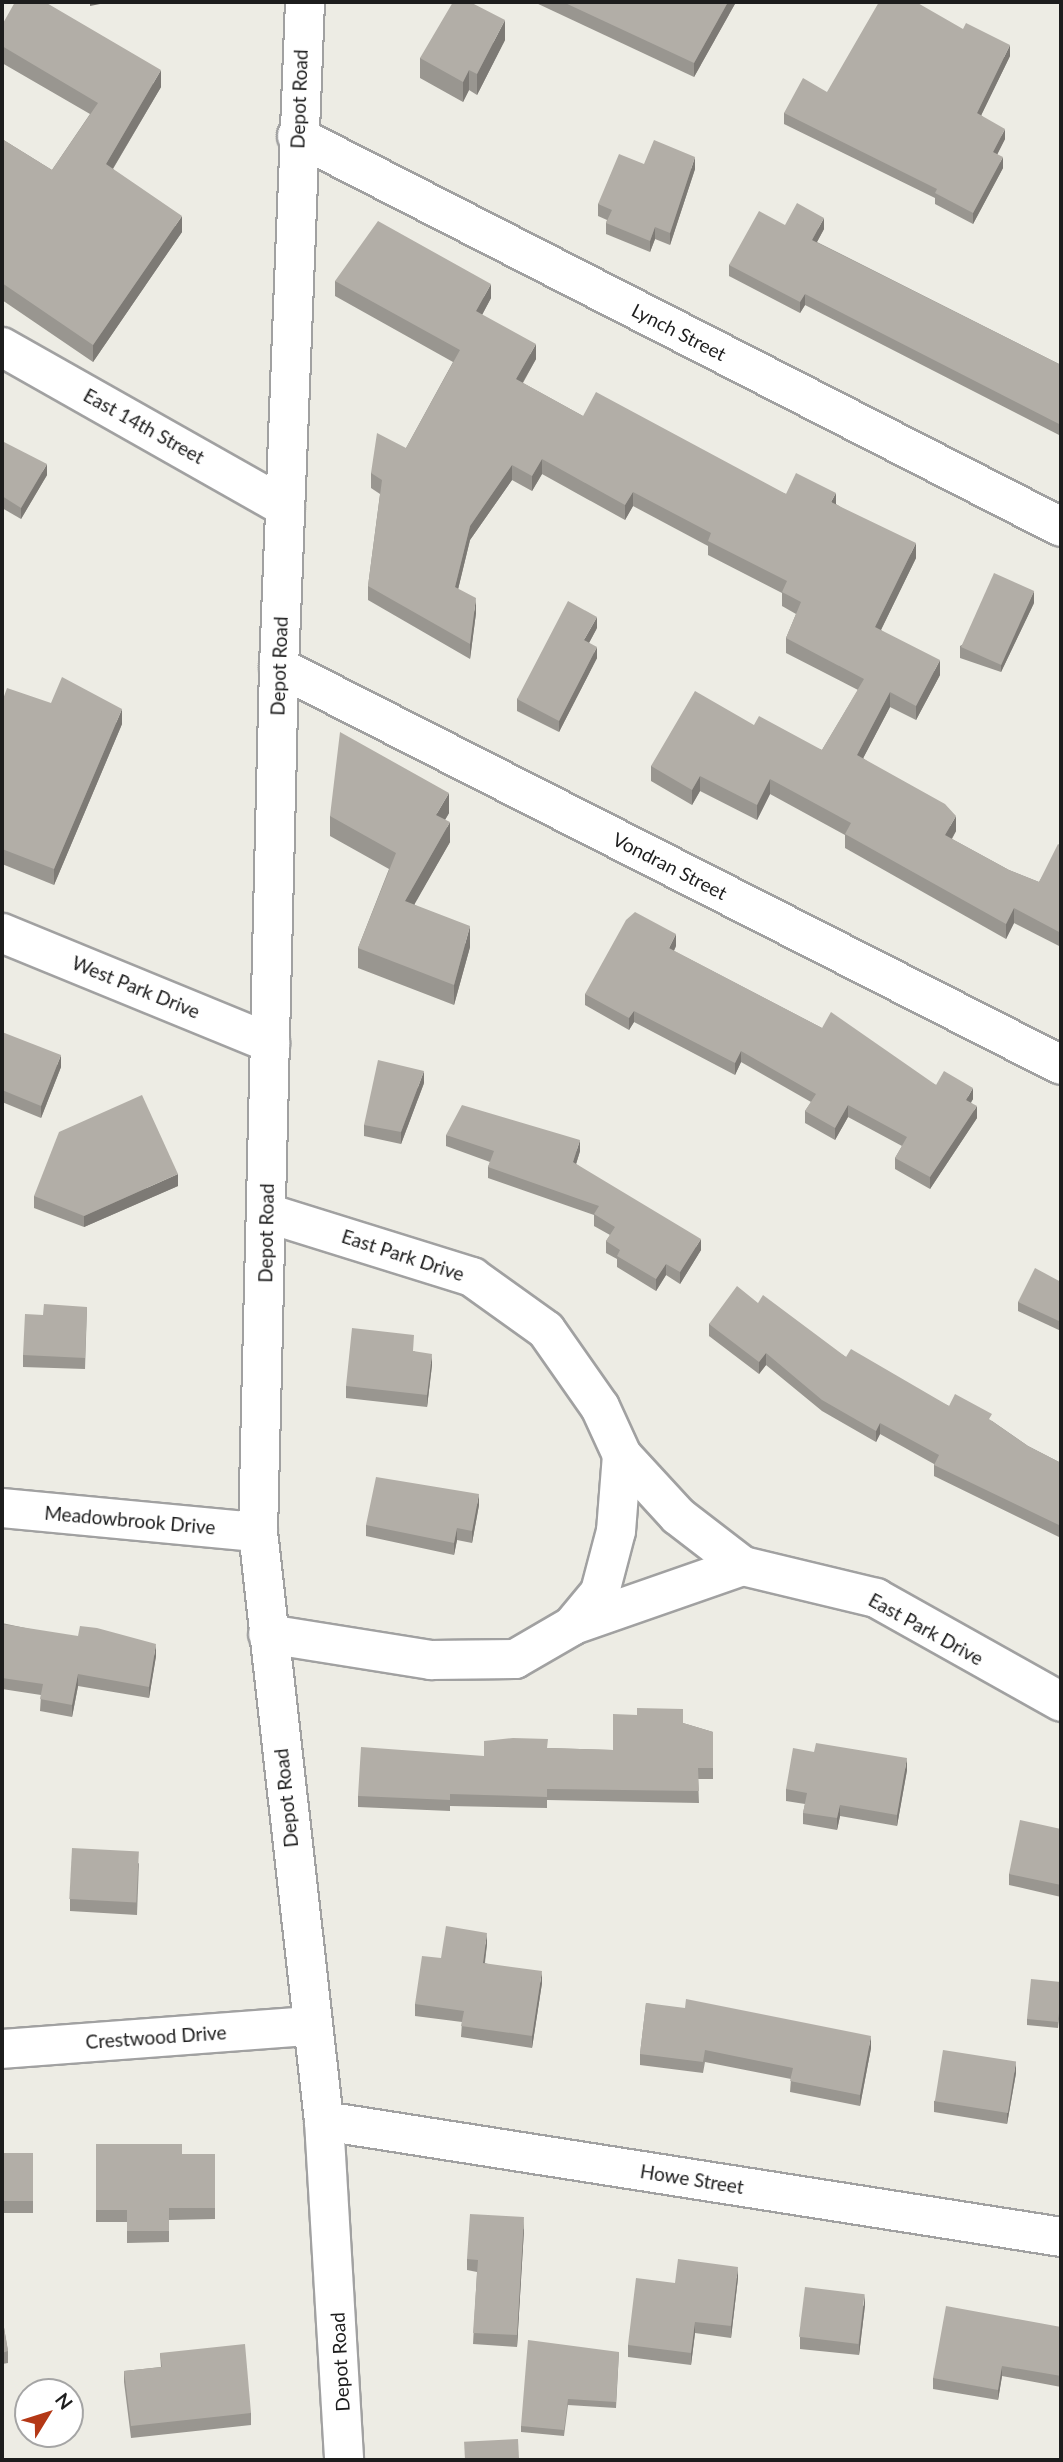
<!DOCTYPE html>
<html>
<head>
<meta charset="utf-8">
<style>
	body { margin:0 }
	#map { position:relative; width:1063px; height:2462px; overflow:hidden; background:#edece4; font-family:Lato,sans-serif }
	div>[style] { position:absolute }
	.roads { filter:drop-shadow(2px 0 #a1a1a1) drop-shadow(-2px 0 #a1a1a1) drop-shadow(0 2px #a1a1a1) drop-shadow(0 -2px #a1a1a1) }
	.minor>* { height:38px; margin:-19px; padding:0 19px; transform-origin:19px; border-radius:19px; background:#fff }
	.wall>* { inset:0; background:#999690; transform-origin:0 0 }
	.shaded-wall>* { inset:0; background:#7d7a75 }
	.building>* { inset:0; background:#b2aea7; transform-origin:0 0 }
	span { translate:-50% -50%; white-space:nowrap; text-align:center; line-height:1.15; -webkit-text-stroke:6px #fff; paint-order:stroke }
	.street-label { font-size:19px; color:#1d1d1d }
	.frame { position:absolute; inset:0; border:4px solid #1d1d1d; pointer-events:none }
	.north { position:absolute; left:14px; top:2378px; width:70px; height:70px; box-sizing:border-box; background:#fff; border:2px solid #a5a5a5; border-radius:50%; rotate:52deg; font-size:19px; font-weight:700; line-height:28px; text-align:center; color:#1d1d1d }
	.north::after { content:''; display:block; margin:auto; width:24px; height:32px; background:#b43816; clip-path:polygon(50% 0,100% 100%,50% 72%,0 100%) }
</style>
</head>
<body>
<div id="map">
	<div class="roads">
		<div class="minor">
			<i style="left:305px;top:2px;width:666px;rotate:92.24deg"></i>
			<i style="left:279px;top:667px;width:865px;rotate:91.39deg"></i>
			<i style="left:258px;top:1532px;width:593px;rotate:83.61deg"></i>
			<i style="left:324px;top:2121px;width:340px;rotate:86.6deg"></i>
			<i style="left:297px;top:136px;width:858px;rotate:27.1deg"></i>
			<i style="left:2px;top:347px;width:325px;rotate:29.5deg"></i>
			<i style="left:279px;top:667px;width:877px;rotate:26.97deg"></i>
			<i style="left:2px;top:933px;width:290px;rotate:22.3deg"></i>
			<i style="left:267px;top:1213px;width:215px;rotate:17.3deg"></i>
			<i style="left:472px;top:1277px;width:91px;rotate:35.6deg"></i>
			<i style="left:546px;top:1330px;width:94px;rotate:55deg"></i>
			<i style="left:600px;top:1407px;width:53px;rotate:65.4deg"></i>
			<i style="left:622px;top:1455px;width:76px;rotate:94.5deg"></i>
			<i style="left:616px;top:1531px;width:63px;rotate:104.7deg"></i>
			<i style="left:600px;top:1592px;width:44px;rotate:129.5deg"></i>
			<i style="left:572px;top:1626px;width:66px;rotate:149.9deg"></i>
			<i style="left:515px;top:1659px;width:84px;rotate:179.3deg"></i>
			<i style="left:431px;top:1660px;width:165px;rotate:-170.9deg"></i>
			<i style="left:622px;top:1455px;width:83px;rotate:47.4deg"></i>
			<i style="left:678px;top:1516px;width:82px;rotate:37.6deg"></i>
			<i style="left:743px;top:1566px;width:137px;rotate:13.5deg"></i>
			<i style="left:876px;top:1598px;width:212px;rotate:29.3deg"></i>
			<i style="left:2px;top:1508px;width:257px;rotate:5.4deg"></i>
			<i style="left:576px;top:1624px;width:177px;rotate:-19.2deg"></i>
			<i style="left:2px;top:2049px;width:310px;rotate:-4.3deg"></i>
			<i style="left:324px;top:2121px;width:746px;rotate:8.94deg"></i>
		</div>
	</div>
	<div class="wall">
		<i style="clip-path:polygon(534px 2px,736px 2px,694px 77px)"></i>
		<i style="clip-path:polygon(2px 25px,161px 87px,113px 169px,182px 232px,93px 362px,2px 300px,2px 139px,52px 170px,90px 114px,2px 63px)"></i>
		<i style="clip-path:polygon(505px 40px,477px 95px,469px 90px,463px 102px,420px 78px,420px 58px)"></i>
		<i style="clip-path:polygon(1010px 56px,981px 115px,1005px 139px,997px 154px,1003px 168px,973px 224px,935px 204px,935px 198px,784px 124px,784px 113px,827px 92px)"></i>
		<i style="clip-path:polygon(644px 164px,695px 169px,670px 245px,655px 239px,650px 252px,606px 234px,606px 223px,607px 220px,598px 216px,598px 204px)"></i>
		<i style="clip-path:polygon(785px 225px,824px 229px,817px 242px,1061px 365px,1061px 436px,805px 305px,800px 313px,729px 276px,729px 265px)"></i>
		<i style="clip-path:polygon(335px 281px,491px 298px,482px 315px,536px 359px,523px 383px,583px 416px,786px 494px,836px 504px,916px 558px,881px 630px,940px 675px,916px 720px,890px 707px,863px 758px,956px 831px,952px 839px,1009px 870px,1039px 882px,1061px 846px,1061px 947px,1014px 923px,1006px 939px,845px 848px,845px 835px,770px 794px,757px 820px,700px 791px,692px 805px,651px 781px,651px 766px,754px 725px,822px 750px,858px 690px,786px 653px,786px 638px,796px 614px,782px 606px,782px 593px,708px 555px,708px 546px,633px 506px,625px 520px,542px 474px,532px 491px,512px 480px,470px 540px,458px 589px,476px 613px,470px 659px,368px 600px,368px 586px,380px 494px,371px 488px,371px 473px,406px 448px,453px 362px,335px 296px)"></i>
		<i style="clip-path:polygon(2px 441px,47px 475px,21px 519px,2px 508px)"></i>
		<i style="clip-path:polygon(1034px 603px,1001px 672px,960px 658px,960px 646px)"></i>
		<i style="clip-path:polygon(597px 628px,589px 643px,597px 658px,559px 732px,517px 711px,517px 699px)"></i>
		<i style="clip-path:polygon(2px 702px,51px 703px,122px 724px,54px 885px,2px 864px)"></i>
		<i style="clip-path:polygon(449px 813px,445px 820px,450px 842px,414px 904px,470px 947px,454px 1005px,358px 968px,358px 948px,389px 869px,330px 836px,330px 816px)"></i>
		<i style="clip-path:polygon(676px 946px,674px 951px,822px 1028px,936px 1085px,973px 1099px,971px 1102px,977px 1118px,930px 1189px,895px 1169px,895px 1158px,902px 1146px,848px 1117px,835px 1140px,805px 1123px,805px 1111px,811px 1102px,741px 1062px,735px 1075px,634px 1022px,629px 1030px,585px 1005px,585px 994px)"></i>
		<i style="clip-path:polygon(2px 1032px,61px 1067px,41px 1118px,2px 1102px)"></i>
		<i style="clip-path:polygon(424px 1083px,401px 1144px,364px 1136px,364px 1125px)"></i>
		<i style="clip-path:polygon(446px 1135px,580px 1151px,576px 1164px,701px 1250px,680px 1284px,666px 1275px,656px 1291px,617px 1267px,617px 1259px,606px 1253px,606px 1241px,610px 1235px,594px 1226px,594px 1215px,488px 1178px,488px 1167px,490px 1162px,446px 1146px)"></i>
		<i style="clip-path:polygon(178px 1186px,84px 1227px,34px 1208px,34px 1196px)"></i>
		<i style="clip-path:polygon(1061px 1282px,1061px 1331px,1018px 1311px,1018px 1302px)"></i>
		<i style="clip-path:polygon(758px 1303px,846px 1357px,949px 1406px,992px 1421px,1028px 1446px,1061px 1463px,1061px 1538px,934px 1476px,934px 1464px,880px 1434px,876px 1442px,822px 1411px,766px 1365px,759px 1374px,709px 1336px,709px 1324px)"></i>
		<i style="clip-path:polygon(87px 1307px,85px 1369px,23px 1367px,23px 1355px,43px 1315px)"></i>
		<i style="clip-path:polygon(414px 1351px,432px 1365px,427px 1407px,346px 1398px,346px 1386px)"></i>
		<i style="clip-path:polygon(479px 1505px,472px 1543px,457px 1540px,454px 1555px,366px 1536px,366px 1525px)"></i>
		<i style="clip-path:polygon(2px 1623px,156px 1656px,149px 1698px,78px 1686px,72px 1717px,40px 1711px,41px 1695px,2px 1689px)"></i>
		<i style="clip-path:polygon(683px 1723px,713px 1732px,713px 1779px,698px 1779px,699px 1803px,547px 1800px,547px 1808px,450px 1806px,450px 1811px,358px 1807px,358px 1796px,484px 1756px,548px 1748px,613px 1750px)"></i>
		<i style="clip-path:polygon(907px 1770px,897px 1826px,840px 1816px,837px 1830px,803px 1824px,803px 1813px,805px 1804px,786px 1801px,786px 1789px)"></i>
		<i style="clip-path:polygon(1061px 1829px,1061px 1897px,1009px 1885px,1009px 1874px)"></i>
		<i style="clip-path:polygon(139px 1863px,137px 1915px,70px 1911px,70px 1899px)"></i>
		<i style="clip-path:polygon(487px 1944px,485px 1963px,542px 1983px,532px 2048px,461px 2037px,462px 2022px,415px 2016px,415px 2004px,441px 1958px)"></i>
		<i style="clip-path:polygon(1061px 1982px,1061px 2001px,1058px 2028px,1027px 2025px,1027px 2019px)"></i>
		<i style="clip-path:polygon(646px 2003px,871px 2048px,860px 2106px,790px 2092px,791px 2079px,705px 2062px,703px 2073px,640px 2065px,640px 2054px)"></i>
		<i style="clip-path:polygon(1016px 2073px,1007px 2124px,934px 2112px,934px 2101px)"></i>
		<i style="clip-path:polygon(96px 2144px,182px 2154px,215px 2154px,215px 2219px,169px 2220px,169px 2242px,127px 2243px,127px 2222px,96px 2222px)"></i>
		<i style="left:2px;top:2153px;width:31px;height:60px"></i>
		<i style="clip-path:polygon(524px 2229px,517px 2347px,473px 2344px,477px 2272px,467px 2270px,467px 2259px)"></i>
		<i style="clip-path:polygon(738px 2278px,731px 2338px,695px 2333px,691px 2365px,628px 2357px,628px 2345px,675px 2283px)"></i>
		<i style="clip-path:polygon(865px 2305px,859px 2355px,800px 2349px,800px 2337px)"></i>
		<i style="clip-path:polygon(2px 2316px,8px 2351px,8px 2363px,2px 2364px)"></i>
		<i style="clip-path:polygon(1061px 2327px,1061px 2387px,1002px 2376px,998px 2400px,933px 2389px,933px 2378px)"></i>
		<i style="clip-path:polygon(619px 2352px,616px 2408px,568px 2405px,564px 2436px,521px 2432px,521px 2426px)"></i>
		<i style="clip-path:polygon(160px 2353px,251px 2413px,251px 2425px,131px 2438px,124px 2382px,124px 2371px,161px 2367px)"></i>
	</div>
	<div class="shaded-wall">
		<i style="clip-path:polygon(90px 2px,110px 2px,90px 6px)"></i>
		<i style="clip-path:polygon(728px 2px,736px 2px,694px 77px,694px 63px)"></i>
		<i style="clip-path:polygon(505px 20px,505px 40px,477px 95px,477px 74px)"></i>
		<i style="clip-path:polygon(1010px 45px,1010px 56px,977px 124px,977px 113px)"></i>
		<i style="clip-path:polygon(161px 70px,161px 87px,106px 180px,106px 164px)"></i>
		<i style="clip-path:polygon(469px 70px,469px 90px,463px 102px,463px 82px)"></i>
		<i style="clip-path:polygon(1005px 129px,1005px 139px,993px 163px,993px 152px)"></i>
		<i style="clip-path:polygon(695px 157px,695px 169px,670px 245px,670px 233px)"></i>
		<i style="clip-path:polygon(1003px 157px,1003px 168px,973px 224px,973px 213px)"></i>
		<i style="clip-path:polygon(182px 216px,182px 232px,93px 362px,93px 345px)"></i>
		<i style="clip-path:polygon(824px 218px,824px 229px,812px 251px,812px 240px)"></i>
		<i style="clip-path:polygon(655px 227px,655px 239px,650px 252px,650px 241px)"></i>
		<i style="clip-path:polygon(491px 284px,491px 298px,476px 326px,476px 311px)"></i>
		<i style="clip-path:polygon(805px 294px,805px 305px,800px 313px,800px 302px)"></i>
		<i style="clip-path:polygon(536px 344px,536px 359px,516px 394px,516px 379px)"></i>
		<i style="clip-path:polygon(542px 459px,542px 474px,532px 491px,532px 476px)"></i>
		<i style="clip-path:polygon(47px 464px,47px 475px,21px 519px,21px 508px)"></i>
		<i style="clip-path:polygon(512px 465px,512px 480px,470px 540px,455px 602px,455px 587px,470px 526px)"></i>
		<i style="clip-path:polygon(633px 492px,633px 506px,625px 520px,625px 505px)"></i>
		<i style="clip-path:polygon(836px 493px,836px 507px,831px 502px)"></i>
		<i style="clip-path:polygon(916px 543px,916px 558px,875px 642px,875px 627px)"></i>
		<i style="clip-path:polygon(1034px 591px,1034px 603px,1001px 672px,1001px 660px)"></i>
		<i style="clip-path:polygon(476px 598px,476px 613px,470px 659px,470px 644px)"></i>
		<i style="clip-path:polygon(597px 617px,597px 628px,584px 652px,584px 640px)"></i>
		<i style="clip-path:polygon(597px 647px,597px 658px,559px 732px,559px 721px)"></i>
		<i style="clip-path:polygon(940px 660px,940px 675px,916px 720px,916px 706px)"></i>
		<i style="clip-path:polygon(890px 692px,890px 707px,857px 770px,857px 755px)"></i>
		<i style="clip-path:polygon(122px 709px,122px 724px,54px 885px,54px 869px)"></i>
		<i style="clip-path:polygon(700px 776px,700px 791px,692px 805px,692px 790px)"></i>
		<i style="clip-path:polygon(770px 779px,770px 794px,757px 820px,757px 805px)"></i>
		<i style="clip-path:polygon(449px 793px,449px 813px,436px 835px,436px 815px)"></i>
		<i style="clip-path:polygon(956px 816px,956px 831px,945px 850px,945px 835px)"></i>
		<i style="clip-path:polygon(450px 822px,450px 842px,405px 921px,405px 901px)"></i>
		<i style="clip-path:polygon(1014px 908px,1014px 923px,1006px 939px,1006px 924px)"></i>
		<i style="clip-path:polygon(470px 926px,470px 947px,454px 1005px,454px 985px)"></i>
		<i style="clip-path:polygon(676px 934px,676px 946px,669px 960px,669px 948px)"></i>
		<i style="clip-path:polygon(634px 1011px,634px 1022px,629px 1030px,629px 1018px)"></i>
		<i style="clip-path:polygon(741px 1051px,741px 1062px,735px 1075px,735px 1063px)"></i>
		<i style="clip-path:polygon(61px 1055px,61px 1067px,41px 1118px,41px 1106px)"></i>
		<i style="clip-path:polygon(424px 1071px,424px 1083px,401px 1144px,401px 1132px)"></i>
		<i style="clip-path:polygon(973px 1088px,973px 1099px,966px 1111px,966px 1100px)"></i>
		<i style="clip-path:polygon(848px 1105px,848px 1117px,835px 1140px,835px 1128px)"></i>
		<i style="clip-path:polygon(977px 1106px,977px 1118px,930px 1189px,930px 1177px)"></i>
		<i style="clip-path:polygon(580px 1140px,580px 1151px,573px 1174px,573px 1162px)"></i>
		<i style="clip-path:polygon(178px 1174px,178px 1186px,84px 1227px,84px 1216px)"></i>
		<i style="clip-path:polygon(701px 1239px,701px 1250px,680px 1284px,680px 1272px)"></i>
		<i style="clip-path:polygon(666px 1264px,666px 1275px,656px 1291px,656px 1279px)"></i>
		<i style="clip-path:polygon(766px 1353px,766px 1365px,759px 1374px,759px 1362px)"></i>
		<i style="clip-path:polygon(432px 1354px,432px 1365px,427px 1407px,427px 1395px)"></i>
		<i style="clip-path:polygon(880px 1423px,880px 1434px,876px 1442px,876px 1431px)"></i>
		<i style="clip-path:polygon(479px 1494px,479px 1505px,472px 1543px,472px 1531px)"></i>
		<i style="clip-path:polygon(457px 1528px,457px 1540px,454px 1555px,454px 1543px)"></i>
		<i style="clip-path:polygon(156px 1644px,156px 1656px,149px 1698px,149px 1687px)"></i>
		<i style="clip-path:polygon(78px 1674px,78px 1686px,72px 1717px,72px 1705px)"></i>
		<i style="clip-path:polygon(907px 1758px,907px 1770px,897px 1826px,897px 1815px)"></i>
		<i style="clip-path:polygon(840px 1805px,840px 1816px,837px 1830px,837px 1818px)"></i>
		<i style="clip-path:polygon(487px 1933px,487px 1944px,483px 1974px,483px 1963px)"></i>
		<i style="clip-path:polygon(542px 1971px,542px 1983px,532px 2048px,532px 2036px)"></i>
		<i style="clip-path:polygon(871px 2036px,871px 2048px,860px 2106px,860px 2095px)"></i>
		<i style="clip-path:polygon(1016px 2062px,1016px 2073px,1007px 2124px,1007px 2113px)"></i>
		<i style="clip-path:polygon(524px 2217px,524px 2229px,517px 2347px,517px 2335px)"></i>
		<i style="clip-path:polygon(738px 2267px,738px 2278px,731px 2338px,731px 2326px)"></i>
		<i style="clip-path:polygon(865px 2294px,865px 2305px,859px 2355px,859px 2344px)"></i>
		<i style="clip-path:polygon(695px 2322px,695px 2333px,691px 2365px,691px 2353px)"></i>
		<i style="clip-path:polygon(1002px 2366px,1002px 2376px,998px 2400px,998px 2390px)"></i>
	</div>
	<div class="building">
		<i style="clip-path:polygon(15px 2px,45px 2px,161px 70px,106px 164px,182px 216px,93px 345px,2px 283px,2px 243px,3px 242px,2px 241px,2px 139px,52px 170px,98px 103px,2px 46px,2px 25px)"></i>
		<i style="clip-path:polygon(453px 2px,470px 2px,505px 20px,477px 74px,469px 70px,463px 82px,420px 58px)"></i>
		<i style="clip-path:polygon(563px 2px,728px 2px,694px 63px)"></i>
		<i style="clip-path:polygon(879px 2px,916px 2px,963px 29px,966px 23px,1010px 45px,977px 113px,1005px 129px,993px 152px,1003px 157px,973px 213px,935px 193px,937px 189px,784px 113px,803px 78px,827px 92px)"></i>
		<i style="clip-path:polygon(654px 140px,695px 157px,670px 233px,655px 227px,650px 241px,606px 223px,612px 210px,598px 204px,619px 154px,644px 164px)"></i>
		<i style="clip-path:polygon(797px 203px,824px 218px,812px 240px,1061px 365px,1061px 425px,805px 294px,800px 302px,729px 265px,759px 211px,785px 225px)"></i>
		<i style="clip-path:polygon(378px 221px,491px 284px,476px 311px,536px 344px,516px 379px,583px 416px,596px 392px,786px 494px,796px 473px,836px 493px,831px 502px,916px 543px,875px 627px,940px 660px,916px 706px,890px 692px,857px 755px,945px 804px,956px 816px,945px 835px,1009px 870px,1039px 882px,1058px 844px,1061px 846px,1061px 933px,1014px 908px,1006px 924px,845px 834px,851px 823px,770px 779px,757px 805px,700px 776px,692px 790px,651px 766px,695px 691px,754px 725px,759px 716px,822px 750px,864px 679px,786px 638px,801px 602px,782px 592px,787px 581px,708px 541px,711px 533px,633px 492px,625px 505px,542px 459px,532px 476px,512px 465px,470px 526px,455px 587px,476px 598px,470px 644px,368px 586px,382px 480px,371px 473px,377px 433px,406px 448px,460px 350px,335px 281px)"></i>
		<i style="clip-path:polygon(2px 441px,47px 464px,21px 508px,2px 496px)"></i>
		<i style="left:994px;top:573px;width:44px;height:81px;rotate:24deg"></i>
		<i style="clip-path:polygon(568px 601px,597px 617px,584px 640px,597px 647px,559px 721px,517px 699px)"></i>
		<i style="clip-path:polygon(62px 677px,122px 709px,54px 869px,2px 849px,2px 702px,7px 688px,51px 703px)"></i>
		<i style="clip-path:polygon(340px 732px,449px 793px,436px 815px,450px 822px,405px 901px,470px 926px,454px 985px,358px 948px,396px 853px,330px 816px)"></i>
		<i style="clip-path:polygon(635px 912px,676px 934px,669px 948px,822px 1028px,831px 1012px,936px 1085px,944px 1071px,973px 1088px,966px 1100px,977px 1106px,930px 1177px,895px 1158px,907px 1137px,848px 1105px,835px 1128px,805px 1111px,816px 1094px,741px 1051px,735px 1063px,634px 1011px,629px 1018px,585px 994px,626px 920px)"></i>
		<i style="clip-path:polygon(2px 1032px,61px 1055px,41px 1106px,2px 1090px)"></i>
		<i style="clip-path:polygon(378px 1060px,424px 1071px,401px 1132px,364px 1125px)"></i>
		<i style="clip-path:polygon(142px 1095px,178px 1174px,84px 1216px,34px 1196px,59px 1132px)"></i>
		<i style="clip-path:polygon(462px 1105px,580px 1140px,573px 1162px,701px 1239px,680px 1272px,666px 1264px,656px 1279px,617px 1256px,620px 1250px,606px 1241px,615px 1227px,594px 1214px,599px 1206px,488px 1167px,494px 1151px,446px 1135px)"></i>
		<i style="clip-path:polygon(1035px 1268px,1061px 1282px,1061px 1322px,1018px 1302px)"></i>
		<i style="clip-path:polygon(737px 1286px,758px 1303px,763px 1295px,846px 1357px,851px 1349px,949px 1406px,955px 1394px,992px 1414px,989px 1419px,1028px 1446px,1061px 1463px,1061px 1526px,934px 1465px,939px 1455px,880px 1423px,876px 1431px,822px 1400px,766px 1353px,759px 1362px,709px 1324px)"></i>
		<i style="clip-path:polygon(44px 1304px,87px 1307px,85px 1358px,23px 1355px,25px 1314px,43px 1315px)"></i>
		<i style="clip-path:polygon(352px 1328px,414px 1335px,413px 1351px,432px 1354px,427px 1395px,346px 1386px)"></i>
		<i style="clip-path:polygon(376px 1477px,479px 1494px,472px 1531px,457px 1528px,454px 1543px,366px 1525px)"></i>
		<i style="clip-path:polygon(2px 1624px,78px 1636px,80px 1626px,97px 1628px,156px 1644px,149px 1687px,78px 1674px,72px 1705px,40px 1699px,43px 1684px,2px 1678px)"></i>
		<i style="clip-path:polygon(637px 1708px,683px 1709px,683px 1723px,713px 1732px,713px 1768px,698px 1768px,699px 1791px,547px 1789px,547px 1797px,450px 1794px,450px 1800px,358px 1796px,361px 1747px,484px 1756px,484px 1741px,513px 1738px,548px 1739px,547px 1748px,613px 1750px,613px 1714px,637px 1715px)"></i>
		<i style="clip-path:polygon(816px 1743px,907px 1758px,897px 1815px,840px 1805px,837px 1818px,803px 1813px,807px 1793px,786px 1789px,793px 1748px,814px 1752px)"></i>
		<i style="clip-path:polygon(1020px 1820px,1061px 1829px,1061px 1885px,1009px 1874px)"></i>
		<i style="left:72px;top:1848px;width:67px;height:51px;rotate:3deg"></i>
		<i style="clip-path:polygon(446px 1926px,487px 1933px,483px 1963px,542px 1971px,532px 2036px,461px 2026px,464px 2011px,415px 2004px,422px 1956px,441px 1958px)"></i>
		<i style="clip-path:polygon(1031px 1979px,1061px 1982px,1061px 1995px,1058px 2022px,1027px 2019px)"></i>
		<i style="clip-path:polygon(686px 1999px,871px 2036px,860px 2095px,790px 2081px,793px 2068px,705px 2050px,703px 2062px,640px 2054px,646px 2003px,685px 2008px)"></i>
		<i style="left:943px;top:2050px;width:74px;height:52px;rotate:9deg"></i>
		<i style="clip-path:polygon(96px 2144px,182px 2144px,182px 2154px,215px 2154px,215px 2208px,169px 2208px,169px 2231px,127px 2231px,127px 2210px,96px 2210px)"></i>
		<i style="left:2px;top:2153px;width:31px;height:48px"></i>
		<i style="clip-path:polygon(470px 2214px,524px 2217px,517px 2335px,473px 2333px,478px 2260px,467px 2259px)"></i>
		<i style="clip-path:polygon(678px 2259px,738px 2267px,731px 2326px,695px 2322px,691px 2353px,628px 2345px,636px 2278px,675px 2283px)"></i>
		<i style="left:805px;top:2287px;width:60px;height:50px;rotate:7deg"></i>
		<i style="clip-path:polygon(946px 2306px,1061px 2327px,1061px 2376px,1002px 2366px,998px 2390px,933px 2378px)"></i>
		<i style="clip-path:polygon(2px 2316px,8px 2351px,2px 2353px)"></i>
		<i style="clip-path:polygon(528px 2340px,619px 2352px,616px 2402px,568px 2399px,564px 2430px,521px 2426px)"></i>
		<i style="clip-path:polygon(245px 2344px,251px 2413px,131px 2426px,124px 2371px,162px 2367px,160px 2353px)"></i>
		<i style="left:518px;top:2439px;width:21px;height:54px;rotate:87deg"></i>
	</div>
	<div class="street-label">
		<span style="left:299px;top:99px;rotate:-88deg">Depot Road</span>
		<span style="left:679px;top:332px;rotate:27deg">Lynch Street</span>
		<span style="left:144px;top:426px;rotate:29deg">East 14th Street</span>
		<span style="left:279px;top:666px;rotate:-88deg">Depot Road</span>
		<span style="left:670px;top:866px;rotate:27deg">Vondran Street</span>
		<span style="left:136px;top:987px;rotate:22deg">West Park Drive</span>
		<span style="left:266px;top:1233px;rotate:-89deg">Depot Road</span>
		<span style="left:403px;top:1255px;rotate:18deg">East Park Drive</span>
		<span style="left:130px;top:1520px;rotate:5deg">Meadowbrook Drive</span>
		<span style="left:926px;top:1629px;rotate:29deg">East Park Drive</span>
		<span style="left:286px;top:1798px;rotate:-96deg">Depot Road</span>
		<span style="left:156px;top:2037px;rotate:-4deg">Crestwood Drive</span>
		<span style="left:692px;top:2179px;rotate:9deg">Howe Street</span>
		<span style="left:340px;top:2362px;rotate:-93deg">Depot Road</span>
	</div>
	<div class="frame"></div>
	<div class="north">N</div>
</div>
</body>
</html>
